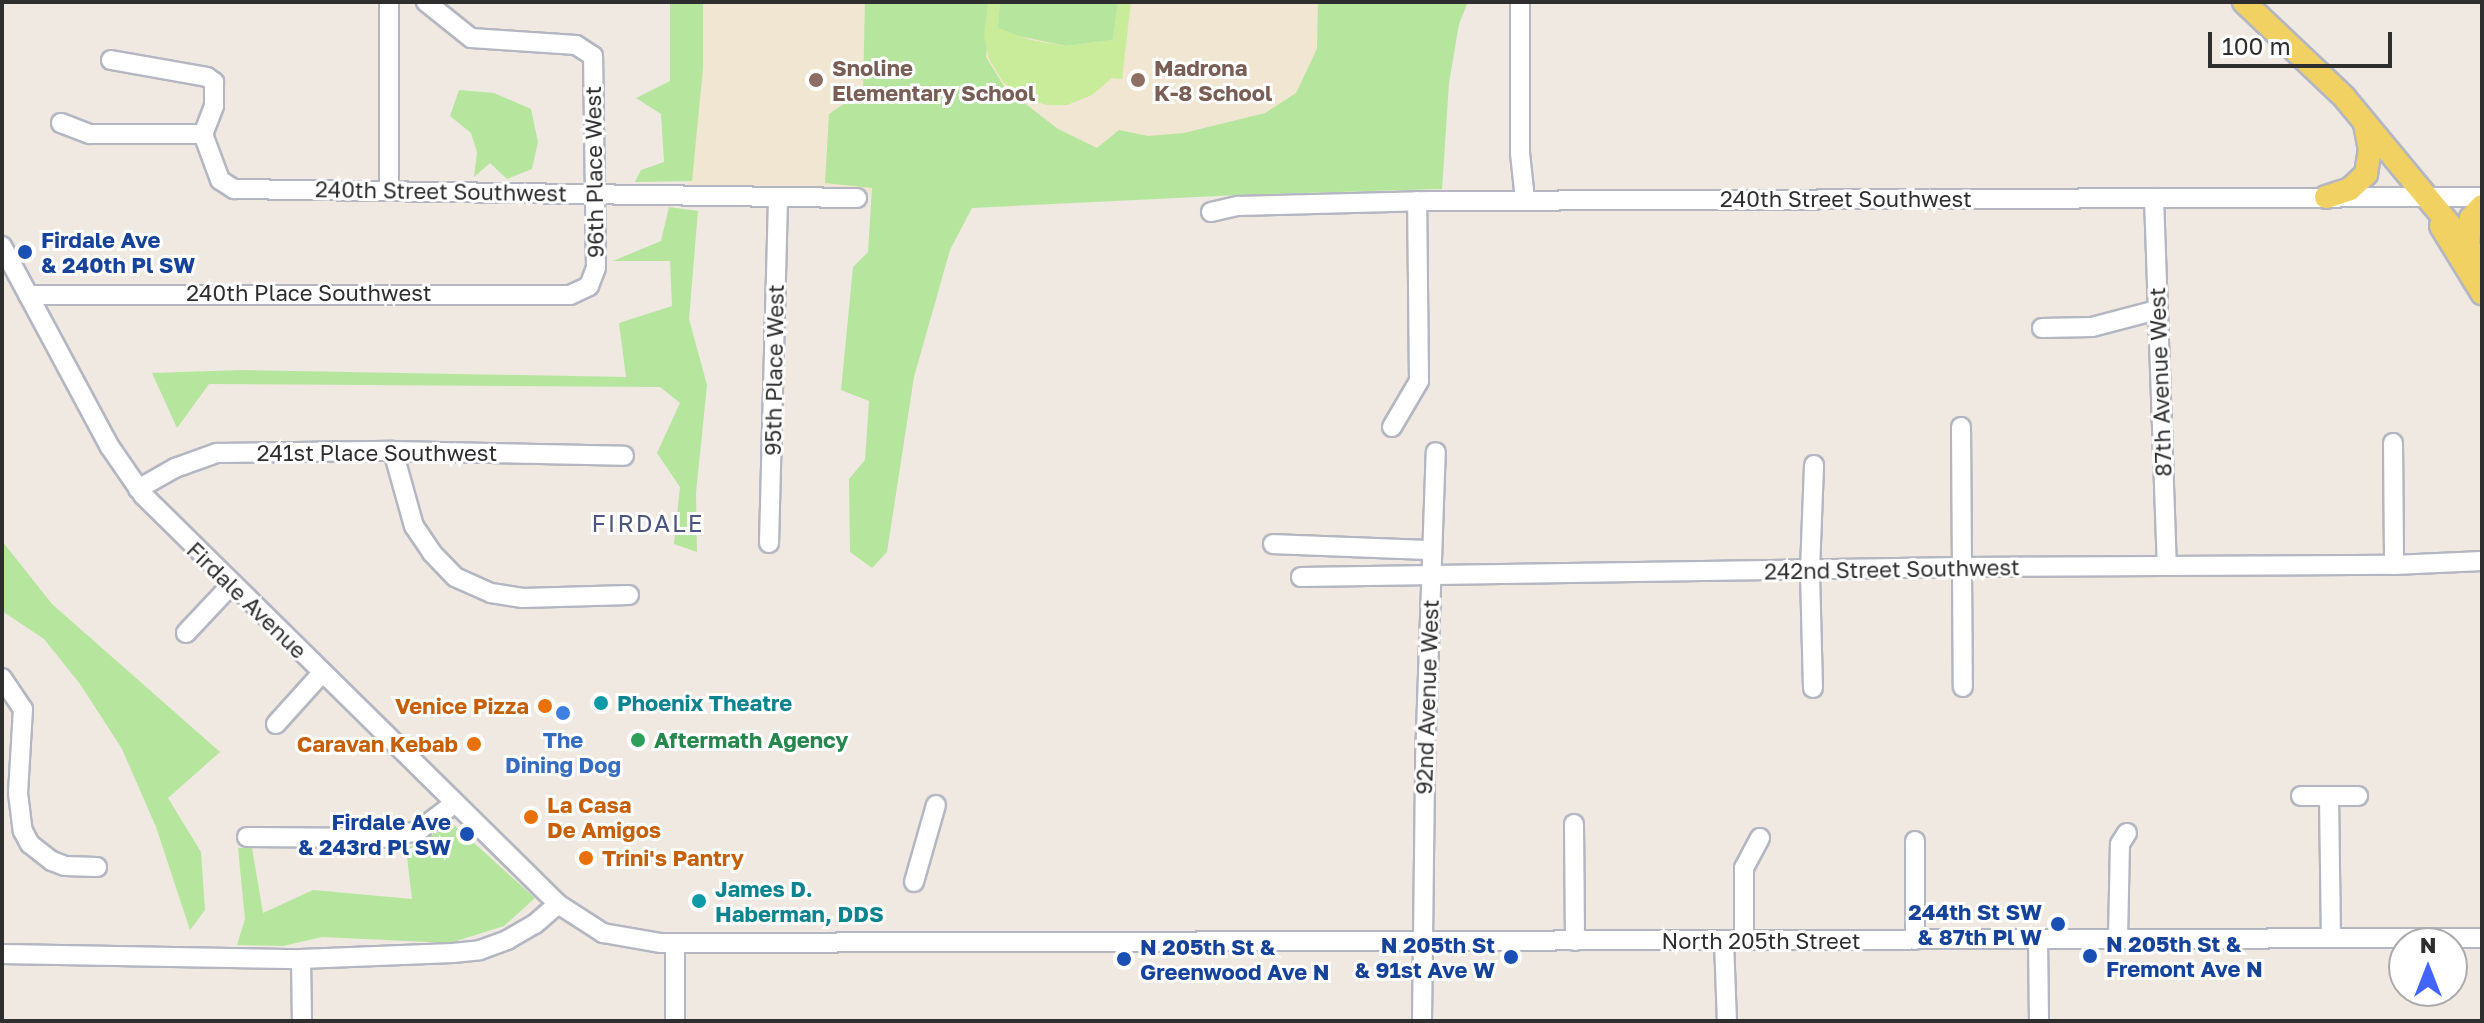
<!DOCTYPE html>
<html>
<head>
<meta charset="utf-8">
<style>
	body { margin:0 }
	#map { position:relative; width:2484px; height:1023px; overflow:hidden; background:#efe9e1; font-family:"Golos Text",sans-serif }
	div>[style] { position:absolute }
	.education>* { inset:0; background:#f0e6d1 }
	.green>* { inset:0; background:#b6e59e }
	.pitch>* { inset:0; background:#c9ec9a }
	.roads { filter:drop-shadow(2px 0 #b4b7c1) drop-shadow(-2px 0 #b4b7c1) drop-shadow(0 2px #b4b7c1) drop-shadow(0 -2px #b4b7c1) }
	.minor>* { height:18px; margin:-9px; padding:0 9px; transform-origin:9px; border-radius:9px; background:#fff }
	.major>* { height:22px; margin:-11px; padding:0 11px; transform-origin:11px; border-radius:11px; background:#f2d163 }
	.dots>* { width:22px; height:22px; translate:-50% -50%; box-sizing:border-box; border:4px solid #fff; border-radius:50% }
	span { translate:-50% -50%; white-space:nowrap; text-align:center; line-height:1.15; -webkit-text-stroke:6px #fff; paint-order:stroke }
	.education-label { font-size:22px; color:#785e54; font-weight:700 }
	.left { translate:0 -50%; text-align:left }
	.street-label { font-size:22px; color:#2e2e2e }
	.transit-label { font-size:22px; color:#164399; font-weight:700 }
	.right { translate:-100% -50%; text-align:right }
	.culture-label { font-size:22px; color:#0d838f; font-weight:700 }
	.food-label { font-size:22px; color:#c56008; font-weight:700 }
	.shop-label { font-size:22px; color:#366cbe; font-weight:700 }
	.leisure-label { font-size:22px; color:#27864d; font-weight:700 }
	.neighbourhood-label { font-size:24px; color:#4d5680; letter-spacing:2px }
	.frame { position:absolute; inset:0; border:4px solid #2e2e2e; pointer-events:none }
	.north { position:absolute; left:2388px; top:927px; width:80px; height:80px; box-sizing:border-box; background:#fff; border:2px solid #ababab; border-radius:50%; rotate:0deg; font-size:22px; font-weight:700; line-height:32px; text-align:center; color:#2e2e2e }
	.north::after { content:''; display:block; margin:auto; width:28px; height:36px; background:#4264fb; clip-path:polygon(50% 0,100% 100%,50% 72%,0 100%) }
	.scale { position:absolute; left:2208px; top:32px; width:184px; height:36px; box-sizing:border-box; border:4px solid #2e2e2e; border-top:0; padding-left:10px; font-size:24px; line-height:28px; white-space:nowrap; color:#2e2e2e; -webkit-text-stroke:6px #fff; paint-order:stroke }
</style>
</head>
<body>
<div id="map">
	<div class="education">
		<i style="clip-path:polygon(690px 2px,1345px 2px,1321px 163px,892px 195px,688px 185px)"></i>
	</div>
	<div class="green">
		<i style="clip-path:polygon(670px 2px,703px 2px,703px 68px,692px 181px,635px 182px,641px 170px,664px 162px,661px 114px,636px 98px,670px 81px)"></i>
		<i style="clip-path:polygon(865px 2px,991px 2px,986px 57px,1005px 88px,1058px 129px,1097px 148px,1119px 130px,1148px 136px,1184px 133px,1265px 113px,1296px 93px,1317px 49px,1318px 2px,1468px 2px,1459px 24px,1449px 83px,1442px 189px,1239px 195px,972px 208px,950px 250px,914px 377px,887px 552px,872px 568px,850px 552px,849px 479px,865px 460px,869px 401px,841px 390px,853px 267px,868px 252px,872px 188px,825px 183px,829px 114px,863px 91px)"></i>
		<i style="clip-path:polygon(1000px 2px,1118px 2px,1113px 40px,1066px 46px,1014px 35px,997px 28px)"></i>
		<i style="clip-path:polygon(459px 90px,494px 93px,531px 109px,538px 142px,532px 169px,507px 179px,490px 163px,474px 177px,477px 152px,471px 133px,450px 116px)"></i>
		<i style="clip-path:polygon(669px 207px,698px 211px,689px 319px,707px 385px,696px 493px,697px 552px,674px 544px,680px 487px,657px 453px,680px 403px,660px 387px,209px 384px,177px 428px,152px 373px,242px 370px,626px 377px,619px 323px,672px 306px,670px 261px,613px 261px,661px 241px)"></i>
		<i style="clip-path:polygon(2px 541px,52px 604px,220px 752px,168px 798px,201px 852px,205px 910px,190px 930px,156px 827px,122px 749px,80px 684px,44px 639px,2px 611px)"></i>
		<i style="clip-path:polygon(453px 824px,535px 898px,504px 926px,450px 943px,322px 937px,283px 946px,237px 945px,245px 919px,238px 848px,252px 848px,263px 913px,313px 890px,412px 899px,406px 849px)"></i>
	</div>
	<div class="pitch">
		<i style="clip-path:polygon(988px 2px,1000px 2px,998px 28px,1030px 40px,1066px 46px,1113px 40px,1118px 2px,1131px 2px,1122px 79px,1112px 78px,1092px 95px,1067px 105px,1047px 105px,1023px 98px,1003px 82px,989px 59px,984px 37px)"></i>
	</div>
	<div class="roads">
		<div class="minor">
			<i style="left:389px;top:2px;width:188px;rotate:90deg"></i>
			<i style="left:1520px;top:2px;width:151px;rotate:90deg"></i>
			<i style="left:1520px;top:153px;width:47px;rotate:83.9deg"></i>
			<i style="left:111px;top:60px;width:97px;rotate:10deg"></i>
			<i style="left:207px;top:77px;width:9px;rotate:36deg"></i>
			<i style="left:214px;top:82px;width:24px;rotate:90deg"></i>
			<i style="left:214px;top:106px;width:30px;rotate:111deg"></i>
			<i style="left:61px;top:123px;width:31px;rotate:21deg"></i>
			<i style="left:90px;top:134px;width:113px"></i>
			<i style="left:203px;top:134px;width:49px;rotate:69.7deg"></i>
			<i style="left:220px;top:180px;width:17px;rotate:33deg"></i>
			<i style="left:234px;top:189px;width:623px;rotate:0.83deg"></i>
			<i style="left:2154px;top:198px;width:367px;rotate:88deg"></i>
			<i style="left:1211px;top:212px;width:28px;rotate:-13deg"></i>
			<i style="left:1238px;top:206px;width:192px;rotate:-1.5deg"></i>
			<i style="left:1430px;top:201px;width:1052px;rotate:-0.22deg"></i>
			<i style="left:2px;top:246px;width:228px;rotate:61.8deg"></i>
			<i style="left:110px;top:447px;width:58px;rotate:55.5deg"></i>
			<i style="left:143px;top:495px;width:583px;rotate:44.58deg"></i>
			<i style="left:558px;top:904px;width:54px;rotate:32.8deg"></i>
			<i style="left:603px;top:933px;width:59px;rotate:9.8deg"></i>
			<i style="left:661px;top:943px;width:1821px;rotate:-0.16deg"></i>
			<i style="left:28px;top:295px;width:542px"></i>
			<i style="left:570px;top:295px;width:21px;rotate:-25deg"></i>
			<i style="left:589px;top:286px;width:19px;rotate:-69deg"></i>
			<i style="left:596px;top:268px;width:212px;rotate:-90.8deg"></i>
			<i style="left:593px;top:56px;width:20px;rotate:-147deg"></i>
			<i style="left:576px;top:45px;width:105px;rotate:-176.2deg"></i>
			<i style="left:471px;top:38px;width:58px;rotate:-141.3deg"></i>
			<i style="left:2042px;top:328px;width:50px;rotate:-1.1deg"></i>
			<i style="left:2092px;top:327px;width:67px;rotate:-14.7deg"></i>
			<i style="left:1392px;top:427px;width:53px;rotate:-59.6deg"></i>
			<i style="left:1419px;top:381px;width:180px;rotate:-90.6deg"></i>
			<i style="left:1961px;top:427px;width:260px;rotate:89.6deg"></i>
			<i style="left:2393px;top:443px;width:122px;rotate:89.5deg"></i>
			<i style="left:393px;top:451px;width:78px;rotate:74.4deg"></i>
			<i style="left:414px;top:526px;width:32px;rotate:56deg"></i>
			<i style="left:432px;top:553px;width:33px;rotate:46deg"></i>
			<i style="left:455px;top:577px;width:39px;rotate:24deg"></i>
			<i style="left:491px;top:593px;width:32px;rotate:9deg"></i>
			<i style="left:523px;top:598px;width:106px;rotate:-1.6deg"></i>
			<i style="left:138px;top:489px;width:43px;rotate:-29.6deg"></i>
			<i style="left:175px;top:468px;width:45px;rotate:-19.7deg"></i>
			<i style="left:217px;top:453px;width:176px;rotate:-0.7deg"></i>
			<i style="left:393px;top:451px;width:231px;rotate:1.2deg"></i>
			<i style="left:769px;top:543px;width:346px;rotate:-88.5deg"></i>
			<i style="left:1273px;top:544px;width:159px;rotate:2.2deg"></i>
			<i style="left:1301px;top:577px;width:660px;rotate:-0.87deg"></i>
			<i style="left:1961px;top:567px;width:433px;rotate:-0.3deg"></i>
			<i style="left:2394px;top:565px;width:88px;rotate:-2.6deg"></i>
			<i style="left:186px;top:633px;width:66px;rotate:-46.8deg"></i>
			<i style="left:2px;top:678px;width:37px;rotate:56deg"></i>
			<i style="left:23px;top:709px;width:84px;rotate:93.4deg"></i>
			<i style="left:18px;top:793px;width:38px;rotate:83deg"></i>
			<i style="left:23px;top:831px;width:15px;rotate:62deg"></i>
			<i style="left:30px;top:844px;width:28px;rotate:38deg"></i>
			<i style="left:52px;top:861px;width:14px;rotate:21deg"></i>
			<i style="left:65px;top:866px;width:32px;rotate:2deg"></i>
			<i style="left:1813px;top:688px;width:118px;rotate:-91.5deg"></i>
			<i style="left:1810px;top:570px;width:105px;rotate:-87.8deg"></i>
			<i style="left:276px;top:724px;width:69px;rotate:-48deg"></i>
			<i style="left:2301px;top:796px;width:57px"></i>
			<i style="left:2329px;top:796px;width:142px;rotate:89.2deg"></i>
			<i style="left:1574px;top:824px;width:117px;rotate:89.5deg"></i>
			<i style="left:247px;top:837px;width:135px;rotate:0.4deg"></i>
			<i style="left:382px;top:838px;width:37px;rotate:-11deg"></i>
			<i style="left:418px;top:831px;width:46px;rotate:-37.1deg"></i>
			<i style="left:914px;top:882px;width:80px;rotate:-74.1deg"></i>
			<i style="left:2118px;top:938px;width:94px;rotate:-88.8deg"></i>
			<i style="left:2120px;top:844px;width:13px;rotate:-58deg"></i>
			<i style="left:2038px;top:939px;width:82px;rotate:89.3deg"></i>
			<i style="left:1744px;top:940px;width:72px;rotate:-90deg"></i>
			<i style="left:1744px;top:868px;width:34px;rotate:-62deg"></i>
			<i style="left:1915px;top:940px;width:99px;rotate:-90deg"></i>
			<i style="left:1724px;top:941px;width:80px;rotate:87.9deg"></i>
			<i style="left:675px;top:943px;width:78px;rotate:90deg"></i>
			<i style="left:2px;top:954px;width:299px;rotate:1deg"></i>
			<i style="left:301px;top:959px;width:152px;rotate:-2.3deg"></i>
			<i style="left:453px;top:953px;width:27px;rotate:-6deg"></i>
			<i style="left:480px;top:950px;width:29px;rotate:-20deg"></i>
			<i style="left:507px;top:940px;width:32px;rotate:-30deg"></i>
			<i style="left:535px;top:924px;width:30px;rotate:-41deg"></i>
			<i style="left:301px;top:959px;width:62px;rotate:89.1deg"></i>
			<i style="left:1422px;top:1021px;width:261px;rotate:-89.3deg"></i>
			<i style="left:1425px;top:760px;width:308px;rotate:-88deg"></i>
		</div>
		<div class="major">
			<i style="left:2244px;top:2px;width:138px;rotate:43.5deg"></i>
			<i style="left:2344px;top:97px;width:217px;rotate:50.4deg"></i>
			<i style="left:2326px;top:197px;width:25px;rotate:-18deg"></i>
			<i style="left:2350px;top:189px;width:22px;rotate:-43deg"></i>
			<i style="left:2366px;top:174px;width:24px;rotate:-81deg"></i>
			<i style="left:2370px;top:150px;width:26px;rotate:-101deg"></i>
			<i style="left:2441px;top:226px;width:79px;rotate:58.5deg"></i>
			<i style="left:2468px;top:243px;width:25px;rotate:-83deg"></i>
			<i style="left:2471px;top:218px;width:16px;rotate:-47deg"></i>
		</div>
	</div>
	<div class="dots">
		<i style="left:816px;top:80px;background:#8d6e63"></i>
		<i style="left:1138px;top:80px;background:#8d6e63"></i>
		<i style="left:25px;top:252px;background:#1a4fb4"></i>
		<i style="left:601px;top:703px;background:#0f9aa8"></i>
		<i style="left:545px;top:706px;background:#e8710a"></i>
		<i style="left:563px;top:713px;background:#3f7fe0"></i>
		<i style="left:638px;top:740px;background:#2e9e5b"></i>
		<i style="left:474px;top:744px;background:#e8710a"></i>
		<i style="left:531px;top:817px;background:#e8710a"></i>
		<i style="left:467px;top:834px;background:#1a4fb4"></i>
		<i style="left:586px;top:858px;background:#e8710a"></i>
		<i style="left:699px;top:901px;background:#0f9aa8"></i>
		<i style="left:2058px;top:924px;background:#1a4fb4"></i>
		<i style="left:2090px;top:956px;background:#1a4fb4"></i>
		<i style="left:1511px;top:957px;background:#1a4fb4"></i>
		<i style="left:1124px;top:959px;background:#1a4fb4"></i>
	</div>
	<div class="education-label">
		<span class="left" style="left:832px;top:80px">Snoline<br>Elementary School</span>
		<span class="left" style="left:1154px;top:80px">Madrona<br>K-8 School</span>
	</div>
	<div class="street-label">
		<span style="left:594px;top:172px;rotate:-91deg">96th Place West</span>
		<span style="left:441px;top:191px;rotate:1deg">240th Street Southwest</span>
		<span style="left:1846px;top:199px">240th Street Southwest</span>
		<span style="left:309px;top:293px">240th Place Southwest</span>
		<span style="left:774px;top:370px;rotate:-89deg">95th Place West</span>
		<span style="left:2160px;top:382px;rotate:-92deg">87th Avenue West</span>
		<span style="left:377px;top:453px">241st Place Southwest</span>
		<span style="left:1892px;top:569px;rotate:-1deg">242nd Street Southwest</span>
		<span style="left:247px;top:600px;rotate:44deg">Firdale Avenue</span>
		<span style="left:1427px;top:697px;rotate:-88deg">92nd Avenue West</span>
		<span style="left:1761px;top:941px">North 205th Street</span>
	</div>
	<div class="transit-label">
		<span class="left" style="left:41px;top:252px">Firdale Ave<br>&amp; 240th Pl SW</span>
		<span class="right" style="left:451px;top:834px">Firdale Ave<br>&amp; 243rd Pl SW</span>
		<span class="right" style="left:2042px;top:924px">244th St SW<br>&amp; 87th Pl W</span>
		<span class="left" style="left:2106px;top:956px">N 205th St &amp;<br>Fremont Ave N</span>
		<span class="right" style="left:1495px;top:957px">N 205th St<br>&amp; 91st Ave W</span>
		<span class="left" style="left:1140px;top:959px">N 205th St &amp;<br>Greenwood Ave N</span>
	</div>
	<div class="culture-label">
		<span class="left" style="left:617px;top:703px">Phoenix Theatre</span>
		<span class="left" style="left:715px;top:901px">James D.<br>Haberman, DDS</span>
	</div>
	<div class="food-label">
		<span class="right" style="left:529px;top:706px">Venice Pizza</span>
		<span class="right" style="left:458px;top:744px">Caravan Kebab</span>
		<span class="left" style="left:547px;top:817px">La Casa<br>De Amigos</span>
		<span class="left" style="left:602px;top:858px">Trini's Pantry</span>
	</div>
	<div class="shop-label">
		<span style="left:563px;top:752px">The<br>Dining Dog</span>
	</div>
	<div class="leisure-label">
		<span class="left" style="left:654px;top:740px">Aftermath Agency</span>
	</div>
	<div class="neighbourhood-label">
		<span style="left:648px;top:523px">FIRDALE</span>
	</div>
	<div class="frame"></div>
	<div class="north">N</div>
	<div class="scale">100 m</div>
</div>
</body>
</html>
